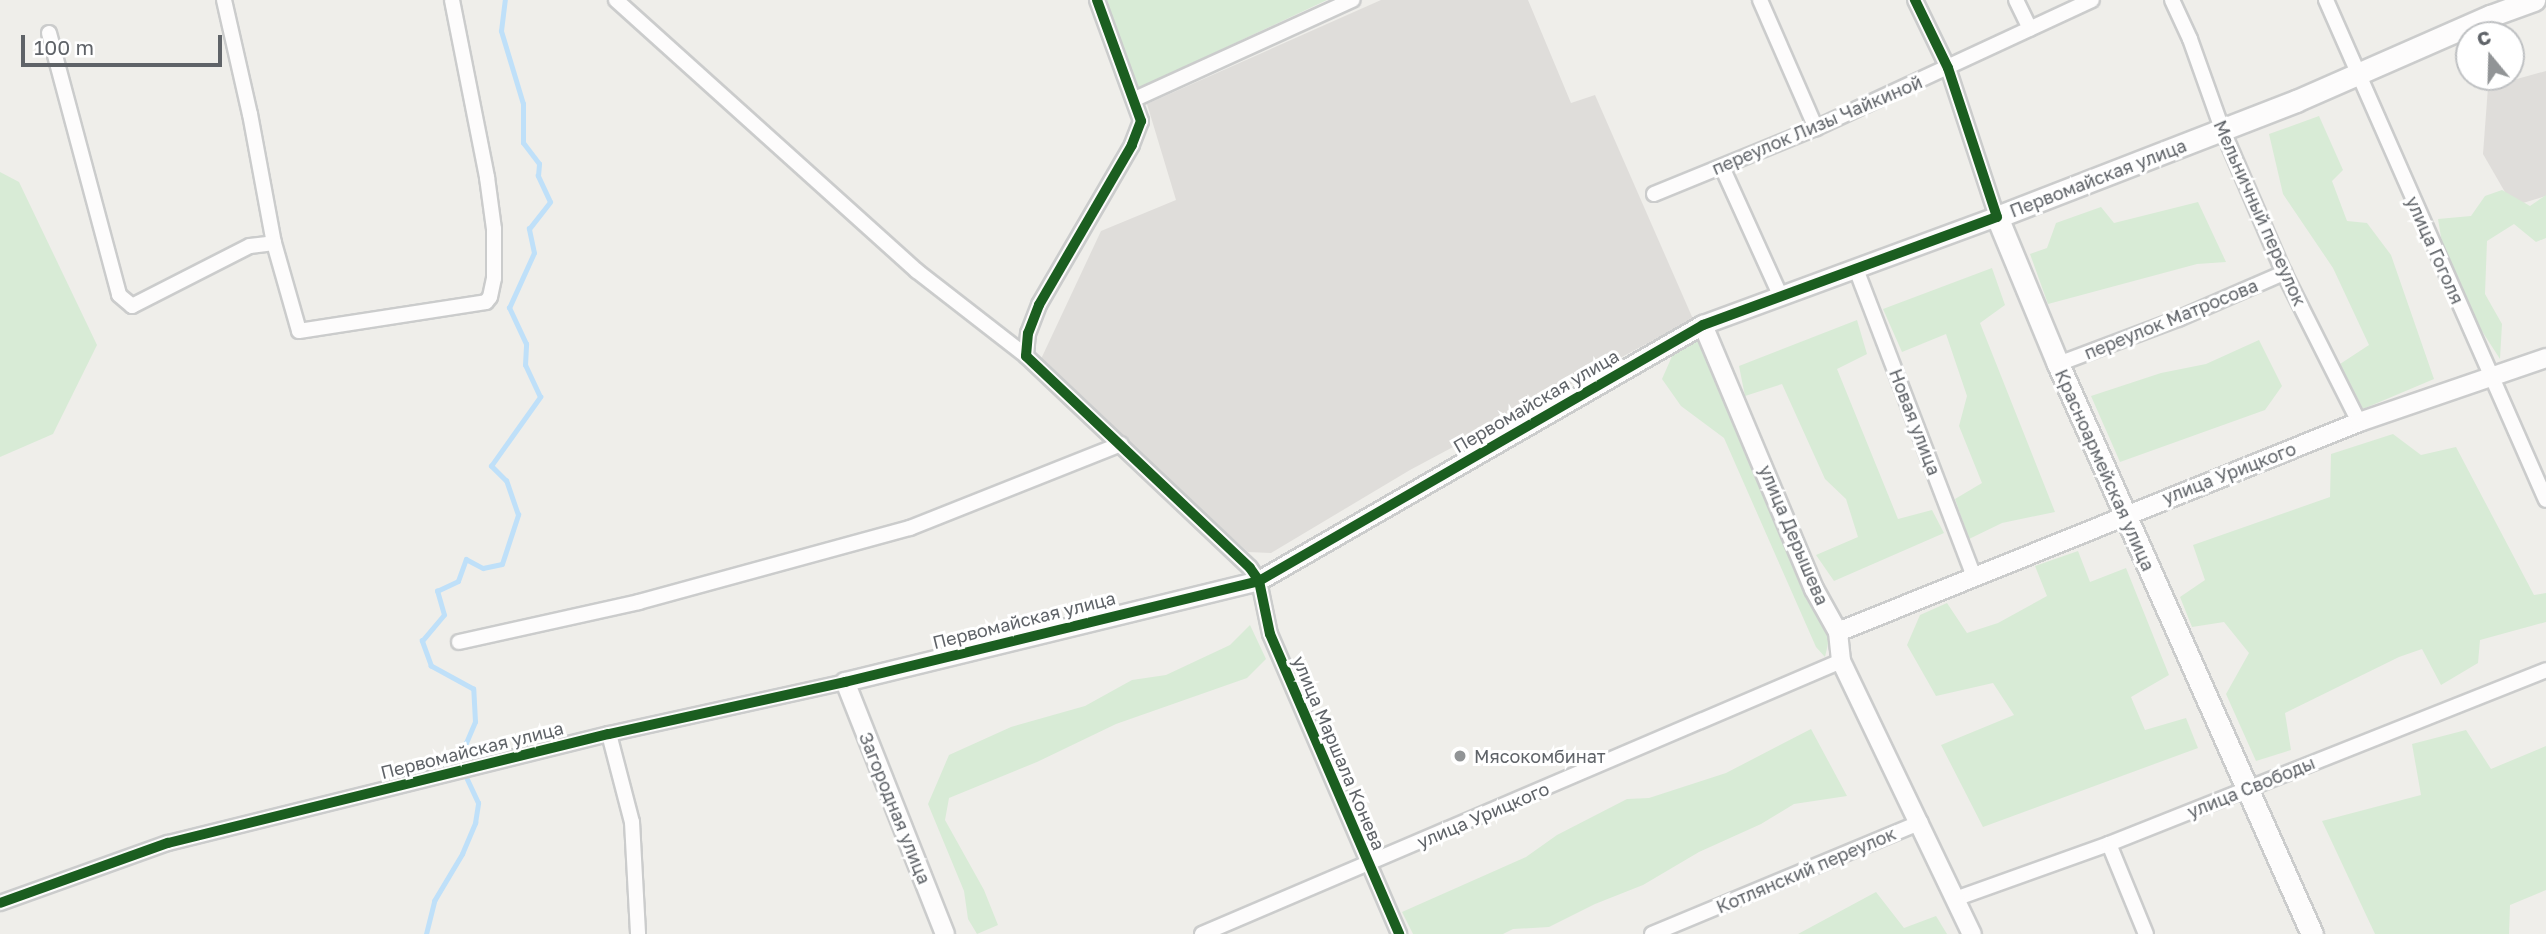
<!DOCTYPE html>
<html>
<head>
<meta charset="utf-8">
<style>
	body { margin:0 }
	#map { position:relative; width:2546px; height:934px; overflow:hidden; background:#efeeea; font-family:"Golos Text",sans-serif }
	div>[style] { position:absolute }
	.industrial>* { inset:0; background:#dfddda }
	.green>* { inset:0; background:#d8ebd6 }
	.stream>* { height:4.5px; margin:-2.25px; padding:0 2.25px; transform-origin:2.25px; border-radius:2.25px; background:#bfe0f9 }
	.roads { filter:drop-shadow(2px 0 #cbcccc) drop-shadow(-2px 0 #cbcccc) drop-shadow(0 2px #cbcccc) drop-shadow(0 -2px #cbcccc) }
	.minor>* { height:14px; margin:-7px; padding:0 7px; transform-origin:7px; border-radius:7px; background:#fdfcfc }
	.tertiary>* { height:18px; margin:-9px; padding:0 9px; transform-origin:9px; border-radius:9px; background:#fdfcfc }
	.secondary>* { height:21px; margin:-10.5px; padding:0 10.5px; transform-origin:10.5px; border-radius:10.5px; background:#fdfcfc }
	.cycleway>* { height:10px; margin:-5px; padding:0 5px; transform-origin:5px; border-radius:5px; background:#1b5e20 }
	.dots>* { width:19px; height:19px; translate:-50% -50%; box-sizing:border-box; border:4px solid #fff; border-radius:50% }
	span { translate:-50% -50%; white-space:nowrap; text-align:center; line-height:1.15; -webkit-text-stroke:6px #fff; paint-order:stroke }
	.street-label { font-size:18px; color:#5f6368 }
	.poi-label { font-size:18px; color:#5f6368 }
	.left { translate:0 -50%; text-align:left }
	.north { position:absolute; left:2455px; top:21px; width:70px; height:70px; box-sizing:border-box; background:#fff; border:2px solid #bfc1c3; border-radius:50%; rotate:341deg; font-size:19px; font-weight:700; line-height:28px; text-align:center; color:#5f6368 }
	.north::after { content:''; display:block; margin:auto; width:24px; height:32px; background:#919496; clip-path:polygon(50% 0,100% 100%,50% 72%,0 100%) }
	.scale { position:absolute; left:21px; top:35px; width:201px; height:32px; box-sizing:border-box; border:4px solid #5f6368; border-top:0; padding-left:9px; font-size:21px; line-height:24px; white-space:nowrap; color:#5f6368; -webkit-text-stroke:5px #fff; paint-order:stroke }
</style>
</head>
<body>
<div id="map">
	<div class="industrial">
		<i style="clip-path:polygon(1381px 0,1528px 0,1571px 103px,1595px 95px,1693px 319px,1410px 470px,1271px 553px,1248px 552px,1143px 458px,1041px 359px,1101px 231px,1176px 200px,1147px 104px)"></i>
		<i style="clip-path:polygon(2546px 71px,2546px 196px,2513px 206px,2483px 154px,2488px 87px)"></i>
	</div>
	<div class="green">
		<i style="clip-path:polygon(1104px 0,1327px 0,1139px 88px)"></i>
		<i style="clip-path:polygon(2319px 116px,2343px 170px,2332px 181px,2347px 221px,2367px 223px,2391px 255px,2434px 379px,2363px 409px,2340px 364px,2369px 345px,2333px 268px,2283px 194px,2269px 134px)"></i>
		<i style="clip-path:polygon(0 172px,19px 182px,97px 345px,53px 434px,0 457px)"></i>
		<i style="clip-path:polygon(2502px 190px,2530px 206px,2546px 195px,2546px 238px,2536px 242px,2514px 224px,2487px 241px,2485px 294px,2502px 324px,2500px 359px,2478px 325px,2443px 249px,2438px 219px,2471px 216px,2485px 196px)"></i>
		<i style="clip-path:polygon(2198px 202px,2226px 262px,2197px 264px,2048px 304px,2030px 254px,2047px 248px,2056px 223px,2101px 207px,2114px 223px)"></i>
		<i style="clip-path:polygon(1992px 268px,2005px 305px,1980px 323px,2055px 512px,2002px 523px,1969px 539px,1955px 499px,1982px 483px,1959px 426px,1967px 396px,1946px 334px,1902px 352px,1883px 309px)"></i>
		<i style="clip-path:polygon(1857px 320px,1867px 354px,1837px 369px,1898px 519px,1932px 510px,1944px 533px,1834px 581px,1816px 555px,1858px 537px,1846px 499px,1825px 479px,1782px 384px,1745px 396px,1739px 366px)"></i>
		<i style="clip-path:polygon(1701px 338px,1792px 558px,1830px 635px,1825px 657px,1816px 647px,1724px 438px,1681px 406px,1662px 379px,1673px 354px)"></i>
		<i style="clip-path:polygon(2259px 340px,2282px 386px,2265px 410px,2120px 462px,2091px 396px,2161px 373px,2206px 364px)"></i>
		<i style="clip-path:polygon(2393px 434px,2421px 455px,2456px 447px,2534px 595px,2546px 593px,2546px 622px,2480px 640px,2478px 663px,2441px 685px,2422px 649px,2399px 657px,2285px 713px,2291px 750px,2256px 761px,2226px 694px,2249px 653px,2224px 622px,2192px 627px,2180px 597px,2205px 580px,2193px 545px,2330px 497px,2331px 454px)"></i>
		<i style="clip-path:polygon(2078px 551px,2090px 582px,2126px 568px,2169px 675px,2131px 697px,2145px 730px,2186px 718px,2198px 748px,1983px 827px,1941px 745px,2014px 715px,1993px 683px,1936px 696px,1907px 645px,1920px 615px,1947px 603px,1967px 633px,1998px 623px,2047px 596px,2035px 566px)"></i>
		<i style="clip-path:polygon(1250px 625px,1266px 659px,1247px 678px,1116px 724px,1037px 762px,949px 798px,945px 820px,984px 890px,998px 925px,977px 934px,968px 919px,964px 891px,928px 804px,949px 755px,1011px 727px,1085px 706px,1132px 680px,1166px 675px,1230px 645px)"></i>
		<i style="clip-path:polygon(1811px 729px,1847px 796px,1794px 804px,1761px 824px,1699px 852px,1643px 885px,1595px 904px,1549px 927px,1513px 929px,1503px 934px,1413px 934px,1402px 912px,1526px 857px,1557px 835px,1627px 799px,1649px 798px,1726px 773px)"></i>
		<i style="clip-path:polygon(2466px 730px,2491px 769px,2546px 746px,2546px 890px,2510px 905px,2509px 934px,2375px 934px,2322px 821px,2421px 795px,2412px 744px)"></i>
		<i style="clip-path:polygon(1876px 892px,1904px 928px,1936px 916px,1947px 934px,1798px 934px)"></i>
	</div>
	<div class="stream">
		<i style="left:426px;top:934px;width:34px;rotate:-76deg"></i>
		<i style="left:434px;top:901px;width:55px;rotate:-59.2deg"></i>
		<i style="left:462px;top:854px;width:34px;rotate:-67deg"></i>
		<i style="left:475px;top:823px;width:20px;rotate:-81deg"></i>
		<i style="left:478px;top:803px;width:35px;rotate:-115deg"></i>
		<i style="left:463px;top:771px;width:28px;rotate:-84deg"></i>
		<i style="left:466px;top:743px;width:23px;rotate:-67deg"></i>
		<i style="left:475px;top:722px;width:33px;rotate:-93deg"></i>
		<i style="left:473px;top:689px;width:48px;rotate:-151.3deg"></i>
		<i style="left:431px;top:666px;width:27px;rotate:-110deg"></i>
		<i style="left:422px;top:641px;width:34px;rotate:-50deg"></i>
		<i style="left:444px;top:615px;width:25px;rotate:-106deg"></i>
		<i style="left:437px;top:591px;width:23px;rotate:-25deg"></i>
		<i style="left:458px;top:581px;width:23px;rotate:-70deg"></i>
		<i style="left:466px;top:559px;width:19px;rotate:28deg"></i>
		<i style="left:483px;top:568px;width:19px;rotate:-12deg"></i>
		<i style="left:502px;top:564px;width:52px;rotate:-71.9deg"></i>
		<i style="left:518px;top:515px;width:36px;rotate:-109deg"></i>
		<i style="left:506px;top:481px;width:21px;rotate:-135deg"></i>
		<i style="left:491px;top:466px;width:85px;rotate:-54.6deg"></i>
		<i style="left:540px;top:397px;width:35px;rotate:-115deg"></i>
		<i style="left:525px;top:365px;width:21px;rotate:-87deg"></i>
		<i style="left:526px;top:344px;width:40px;rotate:-115deg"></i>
		<i style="left:509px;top:308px;width:60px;rotate:-65.6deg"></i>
		<i style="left:534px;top:253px;width:25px;rotate:-102deg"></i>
		<i style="left:529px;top:229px;width:34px;rotate:-52deg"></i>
		<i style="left:550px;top:202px;width:29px;rotate:-115deg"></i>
		<i style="left:538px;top:176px;width:12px;rotate:-85deg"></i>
		<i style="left:539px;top:164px;width:26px;rotate:-127deg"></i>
		<i style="left:523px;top:143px;width:39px;rotate:-90deg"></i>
		<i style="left:523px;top:104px;width:76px;rotate:-106.8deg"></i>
		<i style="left:501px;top:31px;width:31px;rotate:-83deg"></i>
	</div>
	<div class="roads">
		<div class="minor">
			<i style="left:224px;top:0;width:117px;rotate:77.2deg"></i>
			<i style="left:250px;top:114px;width:131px;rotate:79.5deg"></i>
			<i style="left:274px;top:243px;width:91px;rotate:74.1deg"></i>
			<i style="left:299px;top:331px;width:189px;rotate:-8.8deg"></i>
			<i style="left:486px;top:302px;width:6px;rotate:-51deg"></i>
			<i style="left:490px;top:297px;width:19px;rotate:-78deg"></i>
			<i style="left:494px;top:278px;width:49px;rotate:-90deg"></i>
			<i style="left:494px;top:229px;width:52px;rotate:-97.7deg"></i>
			<i style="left:487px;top:177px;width:180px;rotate:-101.2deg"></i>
			<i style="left:616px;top:0;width:405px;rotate:42deg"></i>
			<i style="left:917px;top:271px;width:138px;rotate:37.9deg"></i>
			<i style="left:1097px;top:0;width:129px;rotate:70deg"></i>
			<i style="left:1141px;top:121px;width:26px;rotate:111deg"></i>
			<i style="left:1132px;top:145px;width:185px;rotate:120.2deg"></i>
			<i style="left:1039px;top:305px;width:30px;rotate:111deg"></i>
			<i style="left:1028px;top:333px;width:23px;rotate:95deg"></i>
			<i style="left:1026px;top:356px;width:308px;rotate:43.4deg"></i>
			<i style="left:1250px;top:568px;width:16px;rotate:55deg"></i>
			<i style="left:1259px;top:581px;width:54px;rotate:78.3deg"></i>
			<i style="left:1270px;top:634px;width:327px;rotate:66.7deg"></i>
			<i style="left:1760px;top:0;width:140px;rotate:66.4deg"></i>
			<i style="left:1915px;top:0;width:76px;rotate:64.1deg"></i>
			<i style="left:1948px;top:68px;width:157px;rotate:71.8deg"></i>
			<i style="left:2016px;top:0;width:32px;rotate:64deg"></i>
			<i style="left:2172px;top:0;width:43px;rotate:65.2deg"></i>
			<i style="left:2190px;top:39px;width:96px;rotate:70.4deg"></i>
			<i style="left:2222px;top:129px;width:157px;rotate:66.7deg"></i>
			<i style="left:2284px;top:273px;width:167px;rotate:63.3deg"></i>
			<i style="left:2326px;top:0;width:546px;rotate:66.25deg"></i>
			<i style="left:49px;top:33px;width:271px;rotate:75deg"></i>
			<i style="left:119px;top:295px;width:17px;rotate:40deg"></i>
			<i style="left:132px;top:306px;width:132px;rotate:-27deg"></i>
			<i style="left:250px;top:246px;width:24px;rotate:-7deg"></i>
			<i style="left:1135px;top:99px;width:239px;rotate:-24.5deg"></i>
			<i style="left:1722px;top:167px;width:141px;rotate:65.6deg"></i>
			<i style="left:1654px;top:194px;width:175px;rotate:-22.2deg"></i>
			<i style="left:1816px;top:128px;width:304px;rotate:-24.9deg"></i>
			<i style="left:1856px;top:269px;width:329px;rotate:69deg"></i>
			<i style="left:2058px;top:364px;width:128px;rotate:-20.6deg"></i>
			<i style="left:2178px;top:319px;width:116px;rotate:-23.5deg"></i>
			<i style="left:459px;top:642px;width:184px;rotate:-12.5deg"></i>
			<i style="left:639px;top:602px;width:281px;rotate:-15.3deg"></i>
			<i style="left:910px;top:528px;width:227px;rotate:-21.7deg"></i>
			<i style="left:609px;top:734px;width:91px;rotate:75.4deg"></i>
			<i style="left:632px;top:822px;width:112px;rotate:86.9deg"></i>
			<i style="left:2109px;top:844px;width:97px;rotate:67.7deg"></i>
			<i style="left:1955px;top:899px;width:164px;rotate:-19.7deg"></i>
			<i style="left:2109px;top:844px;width:470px;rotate:-21.7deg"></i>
			<i style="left:0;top:903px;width:178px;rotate:-19.7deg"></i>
			<i style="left:168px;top:843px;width:454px;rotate:-13.9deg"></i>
			<i style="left:609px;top:734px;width:242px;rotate:-12.4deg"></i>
			<i style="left:1202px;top:934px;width:695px;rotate:-23.13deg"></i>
			<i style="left:1652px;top:934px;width:291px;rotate:-22.6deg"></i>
		</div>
		<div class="tertiary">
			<i style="left:1703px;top:325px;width:286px;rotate:67.2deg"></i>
			<i style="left:1814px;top:589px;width:49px;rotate:60.8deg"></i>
			<i style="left:1838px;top:632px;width:29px;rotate:84deg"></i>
			<i style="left:1841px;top:661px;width:303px;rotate:64.4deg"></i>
			<i style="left:1838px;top:632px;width:562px;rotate:-21.95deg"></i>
			<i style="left:2359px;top:422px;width:198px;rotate:-18.9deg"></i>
			<i style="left:945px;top:934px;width:271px;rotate:-111.6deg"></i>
			<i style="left:845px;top:682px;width:426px;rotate:-13.7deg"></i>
			<i style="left:1259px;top:581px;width:513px;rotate:-29.97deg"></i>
			<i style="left:1703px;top:325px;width:313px;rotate:-20.2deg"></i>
		</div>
		<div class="secondary">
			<i style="left:2312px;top:934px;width:624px;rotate:-114.02deg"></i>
			<i style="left:2058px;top:364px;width:159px;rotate:-112.5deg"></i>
			<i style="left:1997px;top:217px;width:321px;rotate:-21.2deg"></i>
			<i style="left:2296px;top:101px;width:212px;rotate:-23.7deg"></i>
			<i style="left:2490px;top:16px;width:47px;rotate:-20deg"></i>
		</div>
	</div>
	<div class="cycleway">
		<i style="left:1097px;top:0;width:129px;rotate:70deg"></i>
		<i style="left:1141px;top:121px;width:26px;rotate:111deg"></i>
		<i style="left:1132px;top:145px;width:185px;rotate:120.2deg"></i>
		<i style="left:1039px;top:305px;width:30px;rotate:111deg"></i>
		<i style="left:1028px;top:333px;width:23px;rotate:95deg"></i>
		<i style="left:1026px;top:356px;width:308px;rotate:43.4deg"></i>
		<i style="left:1250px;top:568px;width:16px;rotate:55deg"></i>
		<i style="left:1259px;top:581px;width:54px;rotate:78.3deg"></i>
		<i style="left:1270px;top:634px;width:327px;rotate:66.7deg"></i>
		<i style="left:0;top:903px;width:178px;rotate:-19.7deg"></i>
		<i style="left:168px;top:843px;width:454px;rotate:-13.9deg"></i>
		<i style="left:609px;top:734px;width:242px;rotate:-12.4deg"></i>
		<i style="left:845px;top:682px;width:426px;rotate:-13.7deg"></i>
		<i style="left:1259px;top:581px;width:513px;rotate:-29.97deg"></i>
		<i style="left:1703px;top:325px;width:313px;rotate:-20.2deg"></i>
		<i style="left:1997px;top:217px;width:157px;rotate:-108.2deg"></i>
		<i style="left:1948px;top:68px;width:76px;rotate:-115.9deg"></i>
	</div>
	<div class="dots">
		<i style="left:1460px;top:756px;background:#919496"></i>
	</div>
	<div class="street-label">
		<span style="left:1817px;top:125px;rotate:-23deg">переулок Лизы Чайкиной</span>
		<span style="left:2098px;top:178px;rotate:-21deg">Первомайская улица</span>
		<span style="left:2260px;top:213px;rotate:66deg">Мельничный переулок</span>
		<span style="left:2435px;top:250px;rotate:66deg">улица Гоголя</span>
		<span style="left:2171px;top:319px;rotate:-22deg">переулок Матросова</span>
		<span style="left:1536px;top:401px;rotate:-30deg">Первомайская улица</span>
		<span style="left:1915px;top:422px;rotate:69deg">Новая улица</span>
		<span style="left:2105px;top:470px;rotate:66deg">Красноармейская улица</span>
		<span style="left:2229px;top:473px;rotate:-21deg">улица Урицкого</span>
		<span style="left:1794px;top:535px;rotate:67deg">улица Дерышева</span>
		<span style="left:1024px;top:620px;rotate:-14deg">Первомайская улица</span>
		<span style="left:472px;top:750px;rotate:-14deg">Первомайская улица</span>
		<span style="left:1339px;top:753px;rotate:67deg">улица Маршала Конева</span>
		<span style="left:2251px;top:787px;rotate:-22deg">улица Свободы</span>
		<span style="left:895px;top:808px;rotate:68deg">Загородная улица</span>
		<span style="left:1483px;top:815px;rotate:-23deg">улица Урицкого</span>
		<span style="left:1806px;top:870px;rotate:-23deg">Котлянский переулок</span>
	</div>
	<div class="poi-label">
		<span class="left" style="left:1474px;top:756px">Мясокомбинат</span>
	</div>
	<div class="north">С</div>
	<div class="scale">100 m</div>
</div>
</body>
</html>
